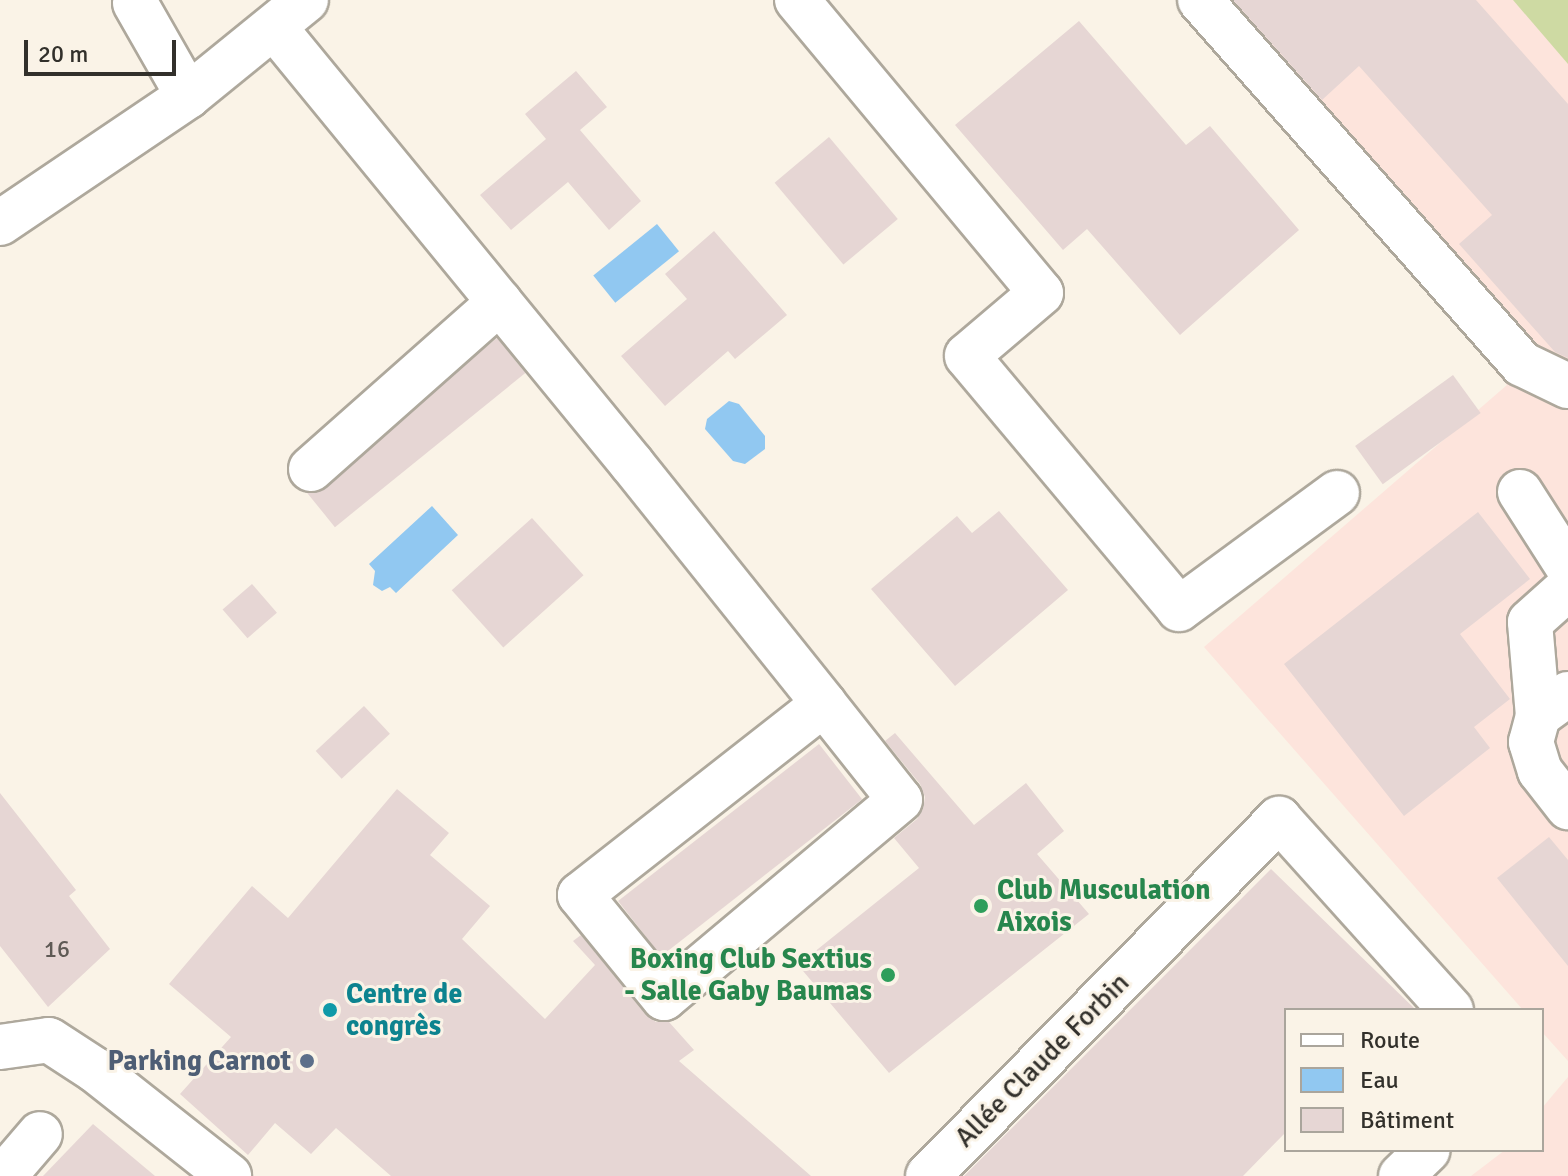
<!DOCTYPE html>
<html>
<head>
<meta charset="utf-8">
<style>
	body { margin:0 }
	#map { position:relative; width:1568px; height:1176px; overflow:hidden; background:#faf3e7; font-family:Signika,sans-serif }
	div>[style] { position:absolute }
	.education>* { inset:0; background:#fde4dc }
	.green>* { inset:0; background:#cedaa3 }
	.water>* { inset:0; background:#91c8f1; transform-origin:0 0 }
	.building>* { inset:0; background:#e6d6d4; transform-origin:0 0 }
	.roads { filter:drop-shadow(2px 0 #aea89c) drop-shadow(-2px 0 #aea89c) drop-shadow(0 2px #aea89c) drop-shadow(0 -2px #aea89c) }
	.minor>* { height:44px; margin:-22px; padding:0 22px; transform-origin:22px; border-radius:22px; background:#fff }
	.dots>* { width:22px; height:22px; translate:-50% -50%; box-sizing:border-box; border:4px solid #faf3e7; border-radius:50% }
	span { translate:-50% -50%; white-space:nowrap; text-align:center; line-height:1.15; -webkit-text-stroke:6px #faf3e7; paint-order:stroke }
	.number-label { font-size:24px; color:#5f5a55 }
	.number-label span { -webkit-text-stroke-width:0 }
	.leisure-label { font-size:28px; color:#27864d; font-weight:700 }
	.left { translate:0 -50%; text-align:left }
	.right { translate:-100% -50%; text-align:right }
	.culture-label { font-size:28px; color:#0d838f; font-weight:700 }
	.street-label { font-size:28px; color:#32302b }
	.service-label { font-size:28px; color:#4e5e75; font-weight:700 }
	.legend { position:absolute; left:1284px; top:1008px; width:260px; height:144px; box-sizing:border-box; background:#faf3e7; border:2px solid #aaa59c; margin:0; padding:10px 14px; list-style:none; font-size:24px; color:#32302b }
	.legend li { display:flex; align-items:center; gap:16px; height:40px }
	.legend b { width:40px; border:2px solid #aaa59c }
	.scale { position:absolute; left:24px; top:40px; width:152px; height:36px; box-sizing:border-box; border:4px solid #32302b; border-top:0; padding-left:10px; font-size:24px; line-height:28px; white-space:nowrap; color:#32302b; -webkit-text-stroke:6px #faf3e7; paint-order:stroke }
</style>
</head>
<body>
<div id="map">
	<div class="education">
		<i style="clip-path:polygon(1181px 0,1568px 0,1568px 1061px,1542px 1032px,1542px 1010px,1523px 1010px,1204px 647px,1507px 385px)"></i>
		<i style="clip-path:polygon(1568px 1077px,1568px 1176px,1471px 1176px,1505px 1150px,1542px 1150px,1542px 1108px)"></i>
	</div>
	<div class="green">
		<i style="clip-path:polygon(1513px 0,1568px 0,1568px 64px)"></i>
	</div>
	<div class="water">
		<i style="left:657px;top:224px;width:35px;height:82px;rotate:51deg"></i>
		<i style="clip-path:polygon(729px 401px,739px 404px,765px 436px,765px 449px,745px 464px,733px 461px,705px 429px,707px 419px)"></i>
		<i style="clip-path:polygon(432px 506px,458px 535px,396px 593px,390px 587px,382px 591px,373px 585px,375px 571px,369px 564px)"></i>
	</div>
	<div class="building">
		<i style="clip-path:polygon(1233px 0,1476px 0,1568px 104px,1568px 358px,1555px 352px,1459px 244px,1492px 215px,1359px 66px,1322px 100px)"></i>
		<i style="clip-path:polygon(1079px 21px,1186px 145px,1210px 126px,1299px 230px,1180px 335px,1087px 229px,1063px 250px,955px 125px)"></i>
		<i style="clip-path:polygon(576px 71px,607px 107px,580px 130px,641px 201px,609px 230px,568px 182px,511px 230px,480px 195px,546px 139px,525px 114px)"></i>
		<i style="left:829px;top:137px;width:107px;height:71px;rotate:50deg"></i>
		<i style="clip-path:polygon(714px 231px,787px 315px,735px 359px,728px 351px,665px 406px,621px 356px,687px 299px,665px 274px)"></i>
		<i style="left:497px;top:338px;width:45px;height:245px;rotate:51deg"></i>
		<i style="left:1453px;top:375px;width:47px;height:121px;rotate:54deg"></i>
		<i style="clip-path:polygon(999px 511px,1068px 590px,955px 686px,871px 589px,957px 516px,972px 533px)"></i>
		<i style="clip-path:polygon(1478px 512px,1530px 579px,1460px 634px,1510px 699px,1474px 727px,1490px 748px,1404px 816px,1284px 664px)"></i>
		<i style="left:532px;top:518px;width:77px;height:108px;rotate:48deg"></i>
		<i style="left:252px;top:584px;width:38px;height:39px;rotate:49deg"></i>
		<i style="left:364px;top:706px;width:38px;height:66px;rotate:47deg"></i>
		<i style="clip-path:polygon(895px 733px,974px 825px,1026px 783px,1064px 831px,1037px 854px,1089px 914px,889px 1073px,798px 965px,919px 868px,894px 838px,917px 819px,923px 809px,925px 797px,920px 784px,885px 741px)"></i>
		<i style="left:819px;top:744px;width:70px;height:255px;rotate:52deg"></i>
		<i style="clip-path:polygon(397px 789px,449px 833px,430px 855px,490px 906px,462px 939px,545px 1019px,595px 965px,573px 941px,581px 935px,645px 1014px,656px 1022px,669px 1022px,694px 1050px,679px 1061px,811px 1176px,391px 1176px,336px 1128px,311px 1154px,275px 1123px,248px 1155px,180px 1094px,231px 1037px,169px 984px,252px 886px,288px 918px)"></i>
		<i style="clip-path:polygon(0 793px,76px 890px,69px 896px,110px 949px,48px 1007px,0 946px)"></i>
		<i style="clip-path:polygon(1549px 837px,1568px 860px,1568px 966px,1497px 878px)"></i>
		<i style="clip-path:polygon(1271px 869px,1416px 1010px,1286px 1010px,1286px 1132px,1243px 1176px,964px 1176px)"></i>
		<i style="clip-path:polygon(93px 1124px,155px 1176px,43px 1176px)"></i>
	</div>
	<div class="roads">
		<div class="minor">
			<i style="left:797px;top:0;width:381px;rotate:50.2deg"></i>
			<i style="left:1041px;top:293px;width:97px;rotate:139.6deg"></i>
			<i style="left:967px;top:356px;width:330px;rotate:50deg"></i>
			<i style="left:1179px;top:609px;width:196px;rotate:-36.3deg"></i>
			<i style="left:1200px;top:0;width:486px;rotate:48.5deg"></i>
			<i style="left:1522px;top:364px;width:51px;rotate:25.6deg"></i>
			<i style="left:135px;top:3px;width:107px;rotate:60.3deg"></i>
			<i style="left:274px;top:27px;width:565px;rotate:50.67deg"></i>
			<i style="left:632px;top:464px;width:307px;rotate:51.3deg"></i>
			<i style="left:824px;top:704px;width:122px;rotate:51.6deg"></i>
			<i style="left:900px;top:800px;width:308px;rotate:140deg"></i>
			<i style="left:664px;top:998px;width:133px;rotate:-129.2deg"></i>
			<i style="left:580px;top:895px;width:310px;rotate:-38.1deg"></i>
			<i style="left:0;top:223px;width:227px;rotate:-34deg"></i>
			<i style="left:188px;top:96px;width:152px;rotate:-39.1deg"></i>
			<i style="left:311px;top:469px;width:252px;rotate:-41.5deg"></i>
			<i style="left:1520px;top:492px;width:89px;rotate:57.4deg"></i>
			<i style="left:1568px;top:694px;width:37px;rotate:144deg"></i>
			<i style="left:1538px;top:716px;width:27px;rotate:105deg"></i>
			<i style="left:1531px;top:742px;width:30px;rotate:73deg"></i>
			<i style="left:1540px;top:771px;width:46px;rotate:52.1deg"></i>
			<i style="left:1538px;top:716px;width:94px;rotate:-94.9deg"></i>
			<i style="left:1530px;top:622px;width:51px;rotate:-41.8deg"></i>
			<i style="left:0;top:1047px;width:49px;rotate:-8.1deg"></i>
			<i style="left:49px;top:1040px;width:55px;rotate:33.1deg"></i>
			<i style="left:95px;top:1070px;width:171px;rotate:38.3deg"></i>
			<i style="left:4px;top:1176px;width:55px;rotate:-49.4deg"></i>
			<i style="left:928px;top:1176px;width:501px;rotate:-45.49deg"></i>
			<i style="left:1279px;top:819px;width:257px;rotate:48deg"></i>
			<i style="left:1401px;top:1176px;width:37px;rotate:-44deg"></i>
		</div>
	</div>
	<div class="dots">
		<i style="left:981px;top:906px;background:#2e9e5b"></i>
		<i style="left:888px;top:975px;background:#2e9e5b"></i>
		<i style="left:330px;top:1010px;background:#0f9aa8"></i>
		<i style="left:307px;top:1061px;background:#5c6f8a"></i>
	</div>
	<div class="number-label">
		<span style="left:57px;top:950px">16</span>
	</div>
	<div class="leisure-label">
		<span class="left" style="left:997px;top:906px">Club Musculation<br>Aixois</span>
		<span class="right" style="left:872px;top:975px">Boxing Club Sextius<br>- Salle Gaby Baumas</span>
	</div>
	<div class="culture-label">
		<span class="left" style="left:346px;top:1010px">Centre de<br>congrès</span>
	</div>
	<div class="street-label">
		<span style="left:1042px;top:1060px;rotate:-45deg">Allée Claude Forbin</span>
	</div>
	<div class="service-label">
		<span class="right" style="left:291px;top:1061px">Parking Carnot</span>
	</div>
	<ul class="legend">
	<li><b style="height:10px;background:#fff"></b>Route</li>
	<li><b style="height:22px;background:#91c8f1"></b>Eau</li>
	<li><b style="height:22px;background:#e6d6d4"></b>Bâtiment</li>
	</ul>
	<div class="scale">20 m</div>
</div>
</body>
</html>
